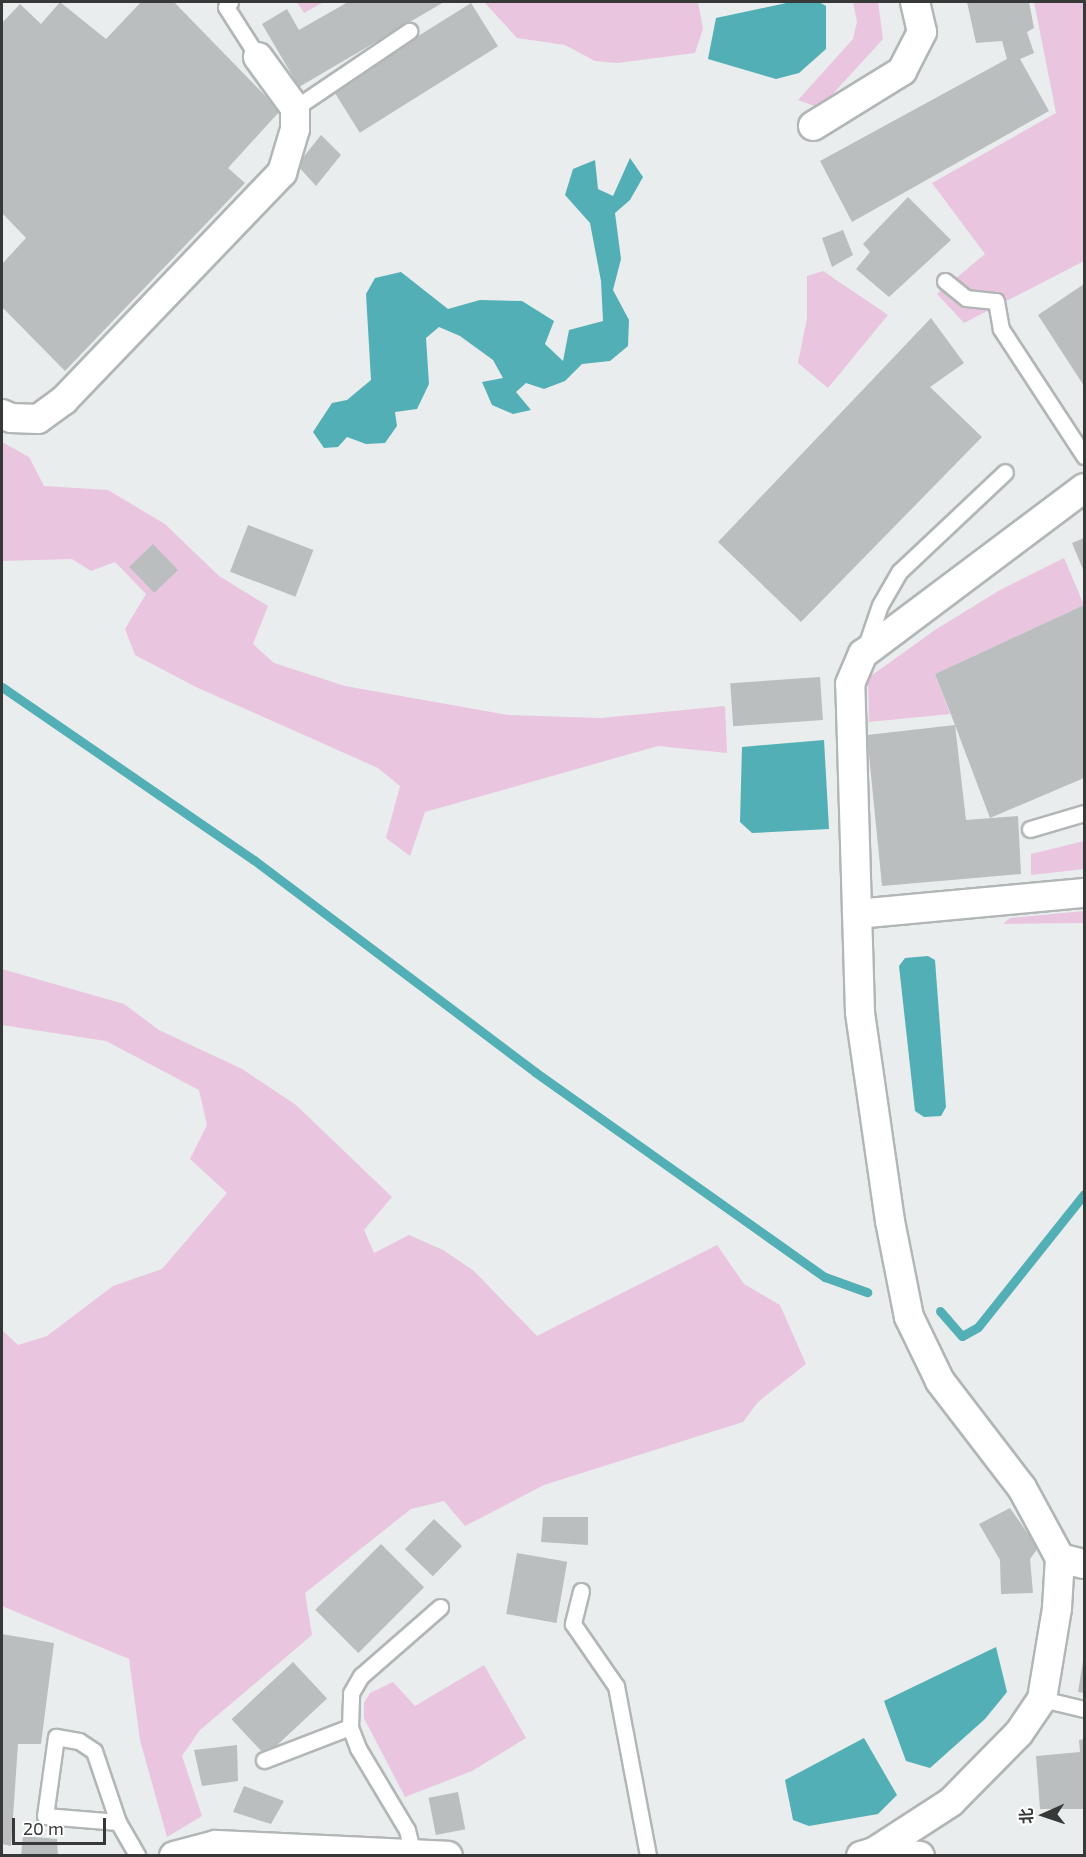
<!DOCTYPE html>
<html>
<head>
<meta charset="utf-8">
<style>
	body { margin:0 }
	#map { position:relative; width:1086px; height:1857px; overflow:hidden; background:#e9eded; font-family:"Exo 2","Noto Sans SC",sans-serif }
	div>[style] { position:absolute }
	.green>* { inset:0; background:#eac5df }
	.water>* { inset:0; background:#52afb5 }
	.stream>* { height:9px; margin:-4.5px; padding:0 4.5px; transform-origin:4.5px; border-radius:4.5px; background:#52afb5 }
	.building>* { inset:0; background:#babebe; transform-origin:0 0 }
	.roads { filter:drop-shadow(2px 0 #b2b6b6) drop-shadow(-2px 0 #b2b6b6) drop-shadow(0 2px #b2b6b6) drop-shadow(0 -2px #b2b6b6) }
	.service>* { height:15px; margin:-7.5px; padding:0 7.5px; transform-origin:7.5px; border-radius:7.5px; background:#fff }
	.minor>* { height:28px; margin:-14px; padding:0 14px; transform-origin:14px; border-radius:14px; background:#fff }
	span { translate:-50% -50%; white-space:nowrap; text-align:center; line-height:1.15; -webkit-text-stroke:6px #fff; paint-order:stroke }
	.frame { position:absolute; inset:0; border:3px solid #373838; pointer-events:none }
	.north { position:absolute; left:1014px; top:1785px; width:60px; height:60px; -webkit-text-stroke:4px #fff; paint-order:stroke; rotate:267deg; font-size:16px; font-weight:700; line-height:24px; text-align:center; color:#373838 }
	.north::after { content:''; display:block; margin:auto; width:21px; height:27px; background:#373838; clip-path:polygon(50% 0,100% 100%,50% 72%,0 100%) }
	.scale { position:absolute; left:12px; top:1818px; width:94px; height:27px; box-sizing:border-box; border:3px solid #373838; border-top:0; padding-left:8px; font-size:18px; line-height:21px; white-space:nowrap; color:#373838; -webkit-text-stroke:4px #fff; paint-order:stroke }
</style>
</head>
<body>
<div id="map">
	<div class="green">
		<i style="clip-path:polygon(297px 2px,324px 2px,304px 13px)"></i>
		<i style="clip-path:polygon(484px 2px,698px 2px,703px 29px,695px 53px,617px 63px,595px 61px,565px 45px,517px 38px)"></i>
		<i style="clip-path:polygon(853px 2px,878px 2px,883px 39px,820px 108px,798px 100px,853px 39px,857px 22px)"></i>
		<i style="clip-path:polygon(1034px 2px,1084px 2px,1084px 261px,964px 323px,937px 294px,985px 254px,932px 183px,1056px 113px)"></i>
		<i style="clip-path:polygon(823px 271px,888px 315px,828px 388px,798px 363px,807px 318px,807px 276px)"></i>
		<i style="clip-path:polygon(2px 442px,29px 457px,44px 486px,108px 490px,165px 524px,219px 576px,268px 606px,253px 644px,274px 663px,345px 686px,508px 715px,601px 718px,725px 706px,727px 753px,658px 746px,425px 812px,410px 856px,386px 838px,400px 786px,378px 768px,196px 687px,135px 655px,125px 629px,146px 594px,115px 562px,91px 571px,72px 559px,3px 561px)"></i>
		<i style="clip-path:polygon(1064px 558px,1084px 605px,935px 674px,950px 714px,869px 722px,868px 678px,935px 630px,1000px 590px)"></i>
		<i style="clip-path:polygon(1084px 841px,1084px 869px,1031px 875px,1031px 854px)"></i>
		<i style="clip-path:polygon(1084px 911px,1084px 923px,1003px 924px,1010px 918px)"></i>
		<i style="clip-path:polygon(2px 969px,124px 1004px,159px 1030px,242px 1069px,296px 1105px,392px 1197px,364px 1230px,374px 1253px,409px 1235px,443px 1250px,474px 1271px,537px 1336px,717px 1245px,744px 1284px,780px 1305px,806px 1364px,758px 1402px,743px 1422px,544px 1485px,465px 1526px,444px 1501px,411px 1509px,305px 1593px,312px 1635px,200px 1730px,182px 1756px,202px 1816px,167px 1837px,140px 1740px,129px 1659px,2px 1606px,2px 1330px,18px 1345px,47px 1336px,113px 1286px,162px 1269px,227px 1193px,190px 1159px,207px 1125px,199px 1090px,106px 1041px,2px 1025px)"></i>
		<i style="clip-path:polygon(484px 1665px,526px 1738px,472px 1771px,405px 1797px,364px 1718px,364px 1703px,370px 1693px,393px 1682px,415px 1706px)"></i>
	</div>
	<div class="water">
		<i style="clip-path:polygon(791px 2px,819px 2px,826px 6px,826px 49px,799px 73px,776px 79px,708px 59px,716px 18px)"></i>
		<i style="clip-path:polygon(630px 158px,643px 177px,630px 200px,615px 213px,621px 259px,613px 290px,629px 320px,628px 346px,610px 361px,582px 364px,565px 381px,544px 389px,526px 383px,516px 392px,531px 410px,513px 414px,492px 405px,482px 382px,503px 378px,493px 360px,460px 336px,439px 327px,426px 338px,429px 384px,417px 409px,395px 412px,397px 426px,385px 443px,366px 444px,347px 437px,338px 447px,324px 448px,313px 432px,332px 403px,347px 400px,371px 380px,366px 294px,375px 278px,401px 272px,448px 309px,480px 300px,522px 301px,554px 321px,545px 344px,563px 361px,569px 330px,603px 321px,601px 281px,590px 223px,565px 195px,573px 169px,595px 160px,598px 189px,613px 196px)"></i>
		<i style="clip-path:polygon(824px 740px,829px 829px,752px 833px,740px 822px,742px 747px)"></i>
		<i style="clip-path:polygon(928px 956px,935px 960px,946px 1107px,941px 1116px,924px 1117px,915px 1111px,899px 966px,905px 958px)"></i>
		<i style="clip-path:polygon(996px 1647px,1007px 1692px,985px 1719px,930px 1768px,906px 1761px,884px 1701px)"></i>
		<i style="clip-path:polygon(864px 1738px,897px 1795px,878px 1814px,809px 1826px,793px 1820px,785px 1780px)"></i>
	</div>
	<div class="stream">
		<i style="left:2px;top:687px;width:306px;rotate:34.5deg"></i>
		<i style="left:254px;top:860px;width:352px;rotate:37deg"></i>
		<i style="left:535px;top:1072px;width:355px;rotate:35.3deg"></i>
		<i style="left:825px;top:1277px;width:45px;rotate:19.7deg"></i>
		<i style="left:940px;top:1311px;width:33px;rotate:49deg"></i>
		<i style="left:962px;top:1336px;width:18px;rotate:-29deg"></i>
		<i style="left:978px;top:1327px;width:170px;rotate:-51.4deg"></i>
	</div>
	<div class="building">
		<i style="clip-path:polygon(60px 2px,106px 39px,141px 2px,174px 2px,280px 111px,228px 168px,245px 183px,65px 371px,2px 307px,2px 264px,26px 238px,2px 213px,2px 23px,20px 4px,41px 24px)"></i>
		<i style="clip-path:polygon(348px 2px,444px 2px,299px 87px,262px 24px,287px 9px,299px 30px)"></i>
		<i style="clip-path:polygon(967px 2px,1029px 2px,1034px 28px,1027px 32px,1034px 53px,1020px 59px,1049px 111px,852px 222px,820px 161px,1007px 59px,1002px 41px,976px 43px)"></i>
		<i style="left:471px;top:3px;width:51px;height:163px;rotate:58deg"></i>
		<i style="clip-path:polygon(321px 135px,341px 155px,316px 186px,297px 165px)"></i>
		<i style="clip-path:polygon(908px 197px,951px 240px,889px 297px,856px 269px,870px 252px,863px 244px)"></i>
		<i style="clip-path:polygon(843px 230px,853px 255px,832px 267px,822px 238px)"></i>
		<i style="clip-path:polygon(1084px 284px,1084px 386px,1038px 315px)"></i>
		<i style="clip-path:polygon(931px 318px,964px 363px,930px 387px,982px 437px,801px 622px,718px 542px)"></i>
		<i style="left:248px;top:525px;width:70px;height:50px;rotate:21deg"></i>
		<i style="clip-path:polygon(1084px 538px,1084px 572px,1072px 543px)"></i>
		<i style="left:153px;top:544px;width:36px;height:33px;rotate:46deg"></i>
		<i style="clip-path:polygon(1084px 605px,1084px 778px,990px 818px,955px 725px,966px 820px,1018px 816px,1021px 874px,882px 886px,867px 735px,955px 725px,935px 674px)"></i>
		<i style="left:820px;top:677px;width:43px;height:90px;rotate:86deg"></i>
		<i style="clip-path:polygon(1010px 1508px,1038px 1548px,1030px 1559px,1033px 1593px,1001px 1594px,1000px 1560px,979px 1524px)"></i>
		<i style="clip-path:polygon(543px 1517px,588px 1517px,588px 1545px,541px 1542px)"></i>
		<i style="left:434px;top:1519px;width:39px;height:42px;rotate:44deg"></i>
		<i style="left:381px;top:1544px;width:61px;height:93px;rotate:45deg"></i>
		<i style="left:517px;top:1553px;width:51px;height:62px;rotate:10deg"></i>
		<i style="clip-path:polygon(2px 1634px,54px 1643px,41px 1744px,18px 1744px,11px 1846px,2px 1844px)"></i>
		<i style="clip-path:polygon(1083px 1661px,1084px 1661px,1084px 1693px,1078px 1692px)"></i>
		<i style="left:293px;top:1662px;width:50px;height:84px;rotate:47deg"></i>
		<i style="clip-path:polygon(1084px 1739px,1084px 1809px,1040px 1809px,1036px 1756px,1080px 1752px,1079px 1740px)"></i>
		<i style="clip-path:polygon(237px 1745px,238px 1781px,202px 1786px,194px 1750px)"></i>
		<i style="clip-path:polygon(244px 1786px,284px 1801px,271px 1824px,233px 1812px)"></i>
		<i style="left:458px;top:1792px;width:38px;height:30px;rotate:79deg"></i>
		<i style="clip-path:polygon(23px 1836px,57px 1839px,58px 1856px,21px 1856px)"></i>
	</div>
	<div class="roads">
		<div class="service">
			<i style="left:230px;top:2px;width:6px;rotate:129deg"></i>
			<i style="left:226px;top:7px;width:59px;rotate:57.4deg"></i>
			<i style="left:295px;top:108px;width:138px;rotate:-34deg"></i>
			<i style="left:945px;top:281px;width:27px;rotate:39deg"></i>
			<i style="left:966px;top:298px;width:30px;rotate:6deg"></i>
			<i style="left:996px;top:301px;width:28px;rotate:80deg"></i>
			<i style="left:1001px;top:329px;width:152px;rotate:56.8deg"></i>
			<i style="left:865px;top:649px;width:46px;rotate:-71.2deg"></i>
			<i style="left:880px;top:605px;width:39px;rotate:-60deg"></i>
			<i style="left:900px;top:571px;width:144px;rotate:-43.3deg"></i>
			<i style="left:1030px;top:829px;width:56px;rotate:-16.5deg"></i>
			<i style="left:581px;top:1591px;width:34px;rotate:104deg"></i>
			<i style="left:573px;top:1624px;width:75px;rotate:55.3deg"></i>
			<i style="left:616px;top:1686px;width:173px;rotate:79.3deg"></i>
			<i style="left:1042px;top:1699px;width:43px;rotate:13.4deg"></i>
			<i style="left:264px;top:1760px;width:92px;rotate:-21deg"></i>
			<i style="left:118px;top:1822px;width:73px;rotate:-175.3deg"></i>
			<i style="left:45px;top:1816px;width:80px;rotate:-82.1deg"></i>
			<i style="left:56px;top:1737px;width:23px;rotate:10deg"></i>
			<i style="left:79px;top:1741px;width:18px;rotate:34deg"></i>
			<i style="left:94px;top:1751px;width:75px;rotate:71.3deg"></i>
			<i style="left:118px;top:1822px;width:39px;rotate:60deg"></i>
			<i style="left:413px;top:1854px;width:25px;rotate:-104deg"></i>
			<i style="left:407px;top:1830px;width:96px;rotate:-120.9deg"></i>
			<i style="left:358px;top:1748px;width:22px;rotate:-111deg"></i>
			<i style="left:350px;top:1727px;width:34px;rotate:-88deg"></i>
			<i style="left:351px;top:1693px;width:20px;rotate:-60deg"></i>
			<i style="left:361px;top:1676px;width:105px;rotate:-41.1deg"></i>
		</div>
		<div class="minor">
			<i style="left:813px;top:126px;width:105px;rotate:-31.7deg"></i>
			<i style="left:902px;top:71px;width:44px;rotate:-62.9deg"></i>
			<i style="left:922px;top:32px;width:31px;rotate:-103deg"></i>
			<i style="left:2px;top:414px;width:10px;rotate:24deg"></i>
			<i style="left:11px;top:418px;width:27px;rotate:2deg"></i>
			<i style="left:38px;top:419px;width:32px;rotate:-36deg"></i>
			<i style="left:64px;top:400px;width:315px;rotate:-46.2deg"></i>
			<i style="left:282px;top:173px;width:46px;rotate:-73.5deg"></i>
			<i style="left:295px;top:129px;width:21px;rotate:-90deg"></i>
			<i style="left:295px;top:108px;width:63px;rotate:-126deg"></i>
			<i style="left:857px;top:914px;width:228px;rotate:-5.3deg"></i>
			<i style="left:1060px;top:1558px;width:25px;rotate:14deg"></i>
			<i style="left:874px;top:1852px;width:46px;rotate:5deg"></i>
			<i style="left:174px;top:1856px;width:43px;rotate:-14.7deg"></i>
			<i style="left:216px;top:1845px;width:232px;rotate:2.7deg"></i>
			<i style="left:861px;top:1856px;width:14px;rotate:-17deg"></i>
			<i style="left:874px;top:1852px;width:92px;rotate:-33deg"></i>
			<i style="left:951px;top:1802px;width:97px;rotate:-45.4deg"></i>
			<i style="left:1019px;top:1733px;width:41px;rotate:-55.9deg"></i>
			<i style="left:1042px;top:1699px;width:92px;rotate:-80.6deg"></i>
			<i style="left:1057px;top:1608px;width:50px;rotate:-86.6deg"></i>
			<i style="left:1060px;top:1558px;width:80px;rotate:-118.5deg"></i>
			<i style="left:1022px;top:1488px;width:135px;rotate:-127.5deg"></i>
			<i style="left:940px;top:1381px;width:71px;rotate:-115.8deg"></i>
			<i style="left:909px;top:1317px;width:98px;rotate:-101.2deg"></i>
			<i style="left:890px;top:1221px;width:211px;rotate:-98.2deg"></i>
			<i style="left:860px;top:1012px;width:328px;rotate:-91.7deg"></i>
			<i style="left:850px;top:684px;width:33px;rotate:-67deg"></i>
			<i style="left:863px;top:654px;width:276px;rotate:-36.9deg"></i>
		</div>
	</div>
	<div class="frame"></div>
	<div class="north">北</div>
	<div class="scale">20 m</div>
</div>
</body>
</html>
